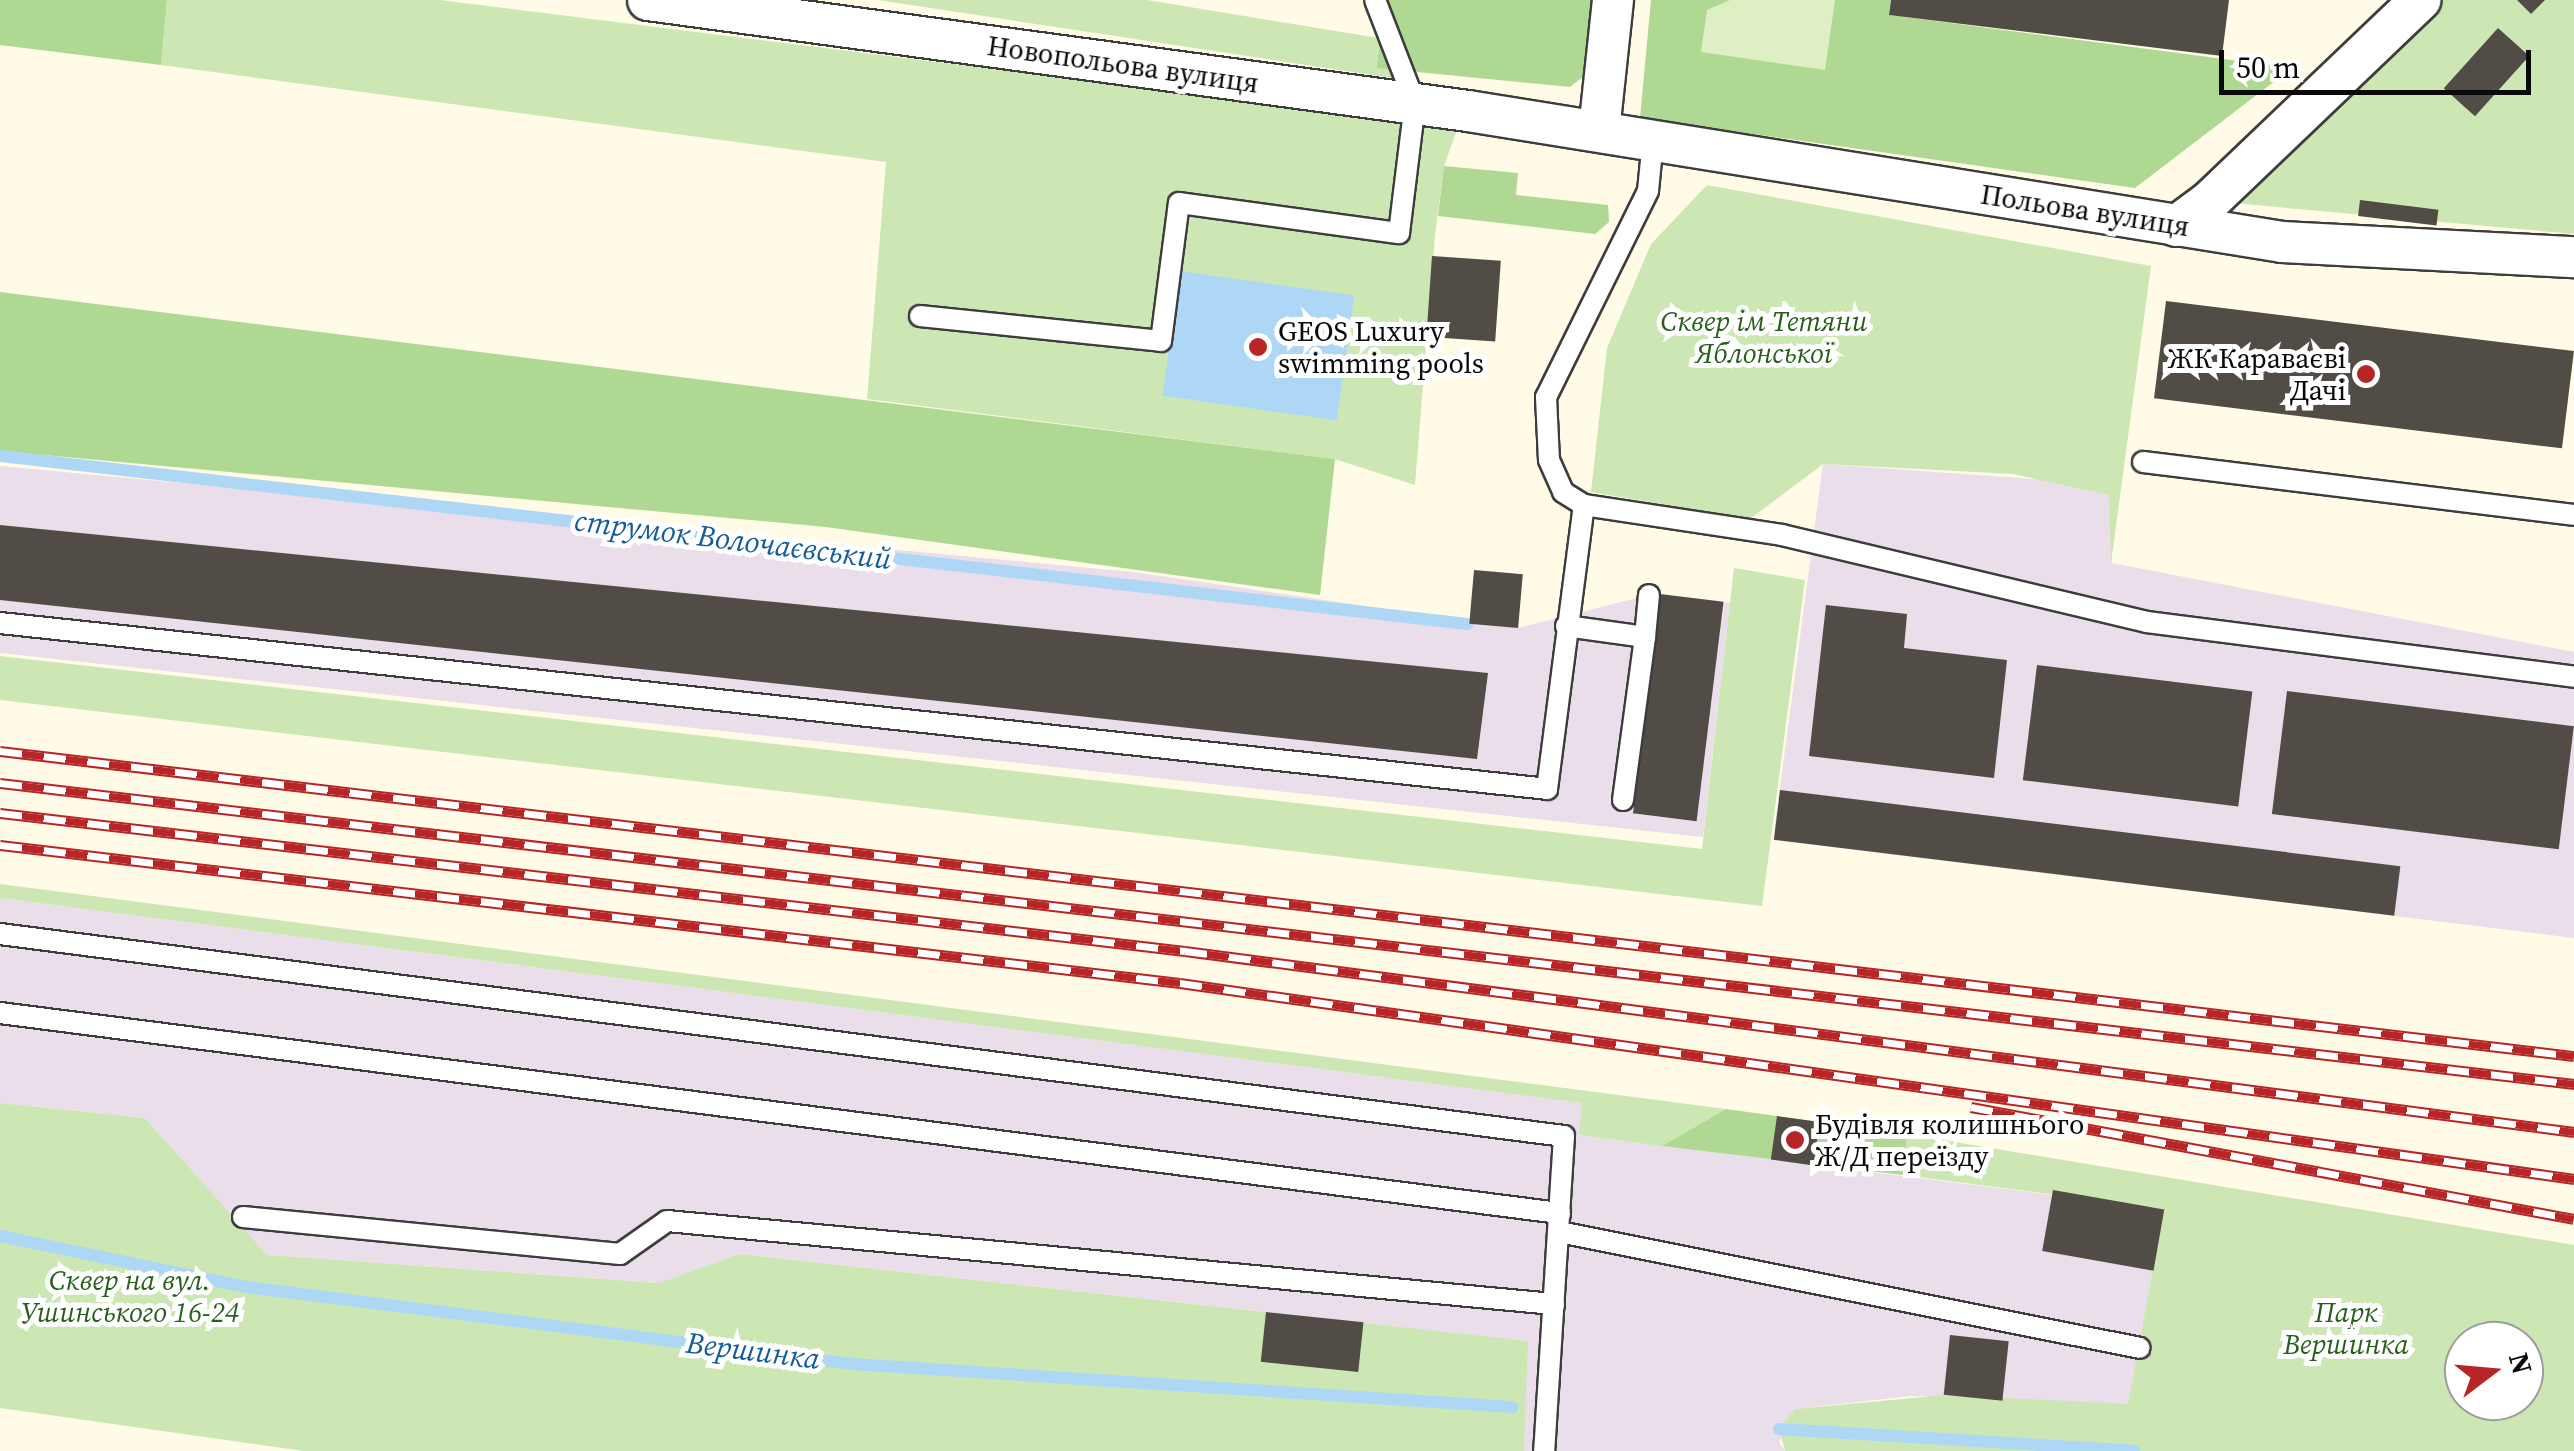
<!DOCTYPE html>
<html>
<head>
<meta charset="utf-8">
<style>
	body { margin:0 }
	#map { position:relative; width:2574px; height:1451px; overflow:hidden; background:#fffbe7; font-family:"Source Serif 4",serif }
	div>[style] { position:absolute }
	.industrial>* { inset:0; background:#e9dee9 }
	.green>* { inset:0; background:#cce7b3 }
	.forest>* { inset:0; background:#afd892 }
	.pitch>* { inset:0; background:#deefc4 }
	.water>* { inset:0; background:#add7f5; transform-origin:0 0 }
	.stream>* { height:12px; margin:-6px; padding:0 6px; transform-origin:6px; border-radius:6px; background:#add7f5 }
	.building>* { inset:0; background:#524c47; transform-origin:0 0 }
	.roads { filter:drop-shadow(2px 0 #3d3d3d) drop-shadow(-2px 0 #3d3d3d) drop-shadow(0 2px #3d3d3d) drop-shadow(0 -2px #3d3d3d) }
	.service>* { height:20px; margin:-10px; padding:0 10px; transform-origin:10px; border-radius:10px; background:#fff }
	.minor>* { height:40px; margin:-20px; padding:0 20px; transform-origin:20px; border-radius:20px; background:#fff }
	.rail>* { height:11px; margin-top:-5.5px; transform-origin:0; background:repeating-linear-gradient(90deg,#fff 0 22px,#b72526 0 44px); box-sizing:border-box; border-block:2px solid #b72526 }
	.dots>* { width:28px; height:28px; translate:-50% -50%; box-sizing:border-box; border:5px solid #fff; border-radius:50% }
	span { translate:-50% -50%; white-space:nowrap; text-align:center; line-height:1.15; -webkit-text-stroke:10px #fff; paint-order:stroke }
	.street-label { font-size:28px; color:#0a0a0a }
	.park-label { font-size:28px; color:#285f1c; font-style:italic }
	.poi-label { font-size:28px; color:#0a0a0a }
	.left { translate:0 -50%; text-align:left }
	.right { translate:-100% -50%; text-align:right }
	.water-label { font-size:30px; color:#165b98; font-style:italic }
	.north { position:absolute; left:2444px; top:1321px; width:100px; height:100px; box-sizing:border-box; background:#fff; border:2px solid #9d9d9d; border-radius:50%; rotate:74deg; font-size:28px; font-weight:700; line-height:40px; text-align:center; color:#0a0a0a }
	.north::after { content:''; display:block; margin:auto; width:35px; height:45px; background:#b72526; clip-path:polygon(50% 0,100% 100%,50% 72%,0 100%) }
	.scale { position:absolute; left:2219px; top:50px; width:312px; height:45px; box-sizing:border-box; border:5px solid #0a0a0a; border-top:0; padding-left:12px; font-size:30px; line-height:35px; white-space:nowrap; color:#0a0a0a; -webkit-text-stroke:8px #fff; paint-order:stroke }
</style>
</head>
<body>
<div id="map">
	<div class="industrial">
		<i style="clip-path:polygon(1823px 464px,2063px 481px,2109px 495px,2112px 563px,2574px 652px,2574px 938px,1773px 840px)"></i>
		<i style="clip-path:polygon(0 466px,1133px 572px,1518px 628px,1649px 595px,1730px 603px,1703px 837px,0 653px)"></i>
		<i style="clip-path:polygon(0 898px,1583px 1103px,1579px 1135px,2164px 1209px,2128px 1405px,1912px 1396px,1795px 1409px,1779px 1442px,1785px 1451px,1524px 1451px,1527px 1341px,739px 1254px,659px 1283px,266px 1255px,145px 1118px,0 1103px)"></i>
	</div>
	<div class="green">
		<i style="clip-path:polygon(167px 0,440px 0,1458px 127px,1444px 166px,1435px 235px,1415px 485px,1335px 459px,867px 399px,886px 162px,161px 65px)"></i>
		<i style="clip-path:polygon(878px 0,1147px 0,1391px 40px,1406px 80px)"></i>
		<i style="clip-path:polygon(2420px 0,2574px 0,2574px 234px,2210px 201px)"></i>
		<i style="clip-path:polygon(1707px 185px,2151px 266px,2111px 563px,2109px 495px,2013px 474px,1823px 464px,1750px 519px,1591px 492px,1607px 348px,1651px 244px)"></i>
		<i style="clip-path:polygon(1734px 568px,1805px 580px,1762px 906px,0 700px,0 656px,1702px 849px)"></i>
		<i style="clip-path:polygon(0 884px,1726px 1109px,1662px 1146px,1579px 1135px,1582px 1103px,0 898px)"></i>
		<i style="clip-path:polygon(0 1103px,145px 1118px,267px 1255px,659px 1283px,739px 1254px,1528px 1341px,1524px 1451px,304px 1451px,0 1408px)"></i>
		<i style="clip-path:polygon(evenodd,1907px 1134px,2574px 1245px,2574px 1451px,1785px 1451px,1779px 1429px,1795px 1409px,1945px 1395px,2128px 1404px,2164px 1209px,1903px 1175px,1907px 1134px,2464px 1341px,2524px 1341px,2524px 1401px,2464px 1401px,2464px 1341px)"></i>
	</div>
	<div class="forest">
		<i style="clip-path:polygon(0 0,167px 0,161px 65px,0 45px)"></i>
		<i style="clip-path:polygon(1385px 0,1591px 0,1584px 76px,1570px 87px,1377px 68px)"></i>
		<i style="clip-path:polygon(1651px 0,1891px 0,1889px 15px,2292px 68px,2135px 188px,1640px 118px)"></i>
		<i style="clip-path:polygon(1444px 166px,1518px 173px,1516px 195px,1608px 205px,1609px 222px,1595px 234px,1438px 216px)"></i>
		<i style="clip-path:polygon(0 292px,1335px 459px,1320px 595px,826px 527px,0 451px)"></i>
		<i style="clip-path:polygon(1726px 1109px,1907px 1134px,1903px 1175px,1662px 1146px)"></i>
	</div>
	<div class="pitch">
		<i style="clip-path:polygon(1730px 0,1835px 0,1825px 70px,1701px 52px,1707px 10px)"></i>
	</div>
	<div class="water">
		<i style="left:1180px;top:271px;width:176px;height:126px;rotate:8deg"></i>
	</div>
	<div class="stream">
		<i style="left:0;top:456px;width:1477px;rotate:6.53deg"></i>
		<i style="left:0;top:1236px;width:252px;rotate:11.7deg"></i>
		<i style="left:247px;top:1287px;width:610px;rotate:7.25deg"></i>
		<i style="left:852px;top:1364px;width:662px;rotate:3.72deg"></i>
		<i style="left:1779px;top:1429px;width:356px;rotate:3.5deg"></i>
	</div>
	<div class="building">
		<i style="clip-path:polygon(1891px 0,2229px 0,2222px 56px,1889px 15px)"></i>
		<i style="clip-path:polygon(2517px 0,2545px 0,2531px 14px)"></i>
		<i style="left:2498px;top:28px;width:42px;height:81px;rotate:42deg"></i>
		<i style="left:2360px;top:200px;width:79px;height:16px;rotate:7deg"></i>
		<i style="left:1432px;top:256px;width:69px;height:81px;rotate:4deg"></i>
		<i style="left:2166px;top:301px;width:411px;height:98px;rotate:7deg"></i>
		<i style="clip-path:polygon(0 525px,1488px 673px,1477px 759px,0 600px)"></i>
		<i style="left:1474px;top:570px;width:49px;height:54px;rotate:5deg"></i>
		<i style="left:1660px;top:594px;width:64px;height:221px;rotate:7deg"></i>
		<i style="clip-path:polygon(1826px 605px,1907px 614px,1904px 648px,2007px 660px,1994px 778px,1809px 756px)"></i>
		<i style="left:2037px;top:665px;width:217px;height:116px;rotate:7deg"></i>
		<i style="left:2287px;top:691px;width:289px;height:124px;rotate:7deg"></i>
		<i style="left:1780px;top:790px;width:625px;height:50px;rotate:7deg"></i>
		<i style="left:1777px;top:1116px;width:43px;height:44px;rotate:8deg"></i>
		<i style="left:2053px;top:1190px;width:113px;height:62px;rotate:10deg"></i>
		<i style="left:1266px;top:1312px;width:98px;height:50px;rotate:6deg"></i>
		<i style="left:1950px;top:1335px;width:59px;height:60px;rotate:6deg"></i>
	</div>
	<div class="roads">
		<div class="service">
			<i style="left:1653px;top:140px;width:51px;rotate:95.6deg"></i>
			<i style="left:1648px;top:191px;width:230px;rotate:116.3deg"></i>
			<i style="left:1546px;top:397px;width:63px;rotate:87.3deg"></i>
			<i style="left:1549px;top:460px;width:35px;rotate:66deg"></i>
			<i style="left:1563px;top:492px;width:25px;rotate:32deg"></i>
			<i style="left:1584px;top:505px;width:200px;rotate:8.6deg"></i>
			<i style="left:1782px;top:535px;width:375px;rotate:13.4deg"></i>
			<i style="left:2147px;top:622px;width:431px;rotate:7.3deg"></i>
			<i style="left:920px;top:316px;width:242px;rotate:5.9deg"></i>
			<i style="left:1161px;top:341px;width:139px;rotate:-82.6deg"></i>
			<i style="left:1179px;top:203px;width:222px;rotate:7.8deg"></i>
			<i style="left:1399px;top:233px;width:131px;rotate:-83deg"></i>
			<i style="left:1415px;top:103px;width:110px;rotate:-111.2deg"></i>
			<i style="left:2143px;top:462px;width:434px;rotate:7deg"></i>
			<i style="left:0;top:623px;width:1556px;rotate:6.12deg"></i>
			<i style="left:1547px;top:789px;width:286px;rotate:-82.6deg"></i>
			<i style="left:1566px;top:626px;width:80px;rotate:7.9deg"></i>
			<i style="left:1645px;top:637px;width:42px;rotate:-84.6deg"></i>
			<i style="left:1623px;top:800px;width:164px;rotate:-82.3deg"></i>
			<i style="left:0;top:934px;width:1577px;rotate:7.36deg"></i>
			<i style="left:1564px;top:1136px;width:316px;rotate:93.6deg"></i>
			<i style="left:0;top:1013px;width:1573px;rotate:7.31deg"></i>
			<i style="left:243px;top:1217px;width:379px;rotate:5.6deg"></i>
			<i style="left:620px;top:1254px;width:57px;rotate:-35.1deg"></i>
			<i style="left:667px;top:1221px;width:891px;rotate:5.35deg"></i>
			<i style="left:1559px;top:1232px;width:592px;rotate:11.29deg"></i>
		</div>
		<div class="minor">
			<i style="left:648px;top:0;width:827px;rotate:7.71deg"></i>
			<i style="left:1468px;top:111px;width:825px;rotate:9.13deg"></i>
			<i style="left:2283px;top:242px;width:291px;rotate:3deg"></i>
			<i style="left:1599px;top:131px;width:132px;rotate:-83.9deg"></i>
			<i style="left:2176px;top:226px;width:42px;rotate:-36.3deg"></i>
			<i style="left:2210px;top:201px;width:291px;rotate:-43.7deg"></i>
		</div>
	</div>
	<div class="rail">
		<i style="left:0;top:751px;width:2592px;rotate:6.76deg"></i>
		<i style="left:0;top:783px;width:2592px;rotate:6.67deg"></i>
		<i style="left:0;top:813px;width:1193px;rotate:6.64deg"></i>
		<i style="left:1185px;top:951px;width:1401px;rotate:7.42deg"></i>
		<i style="left:0;top:845px;width:1188px;rotate:6.67deg"></i>
		<i style="left:1180px;top:983px;width:1408px;rotate:8deg"></i>
		<i style="left:1971px;top:1107px;width:613px;rotate:10.52deg"></i>
	</div>
	<div class="dots">
		<i style="left:1258px;top:347px;background:#b72526"></i>
		<i style="left:2366px;top:374px;background:#b72526"></i>
		<i style="left:1795px;top:1140px;background:#b72526"></i>
	</div>
	<div class="street-label">
		<span style="left:1123px;top:64px;rotate:8deg">Новопольова вулиця</span>
		<span style="left:2085px;top:210px;rotate:9deg">Польова вулиця</span>
	</div>
	<div class="park-label">
		<span style="left:1764px;top:337px">Сквер ім Тетяни<br>Яблонської</span>
		<span style="left:130px;top:1296px">Сквер на вул.<br>Ушинського 16-24</span>
		<span style="left:2346px;top:1328px">Парк<br>Вершинка</span>
	</div>
	<div class="poi-label">
		<span class="left" style="left:1278px;top:347px">GEOS Luxury<br>swimming pools</span>
		<span class="right" style="left:2346px;top:374px">ЖК Караваєві<br>Дачі</span>
		<span class="left" style="left:1815px;top:1140px">Будівля колишнього<br>Ж/Д переїзду</span>
	</div>
	<div class="water-label">
		<span style="left:733px;top:540px;rotate:7deg">струмок Волочаєвський</span>
		<span style="left:753px;top:1351px;rotate:7deg">Вершинка</span>
	</div>
	<div class="north">N</div>
	<div class="scale">50 m</div>
</div>
</body>
</html>
